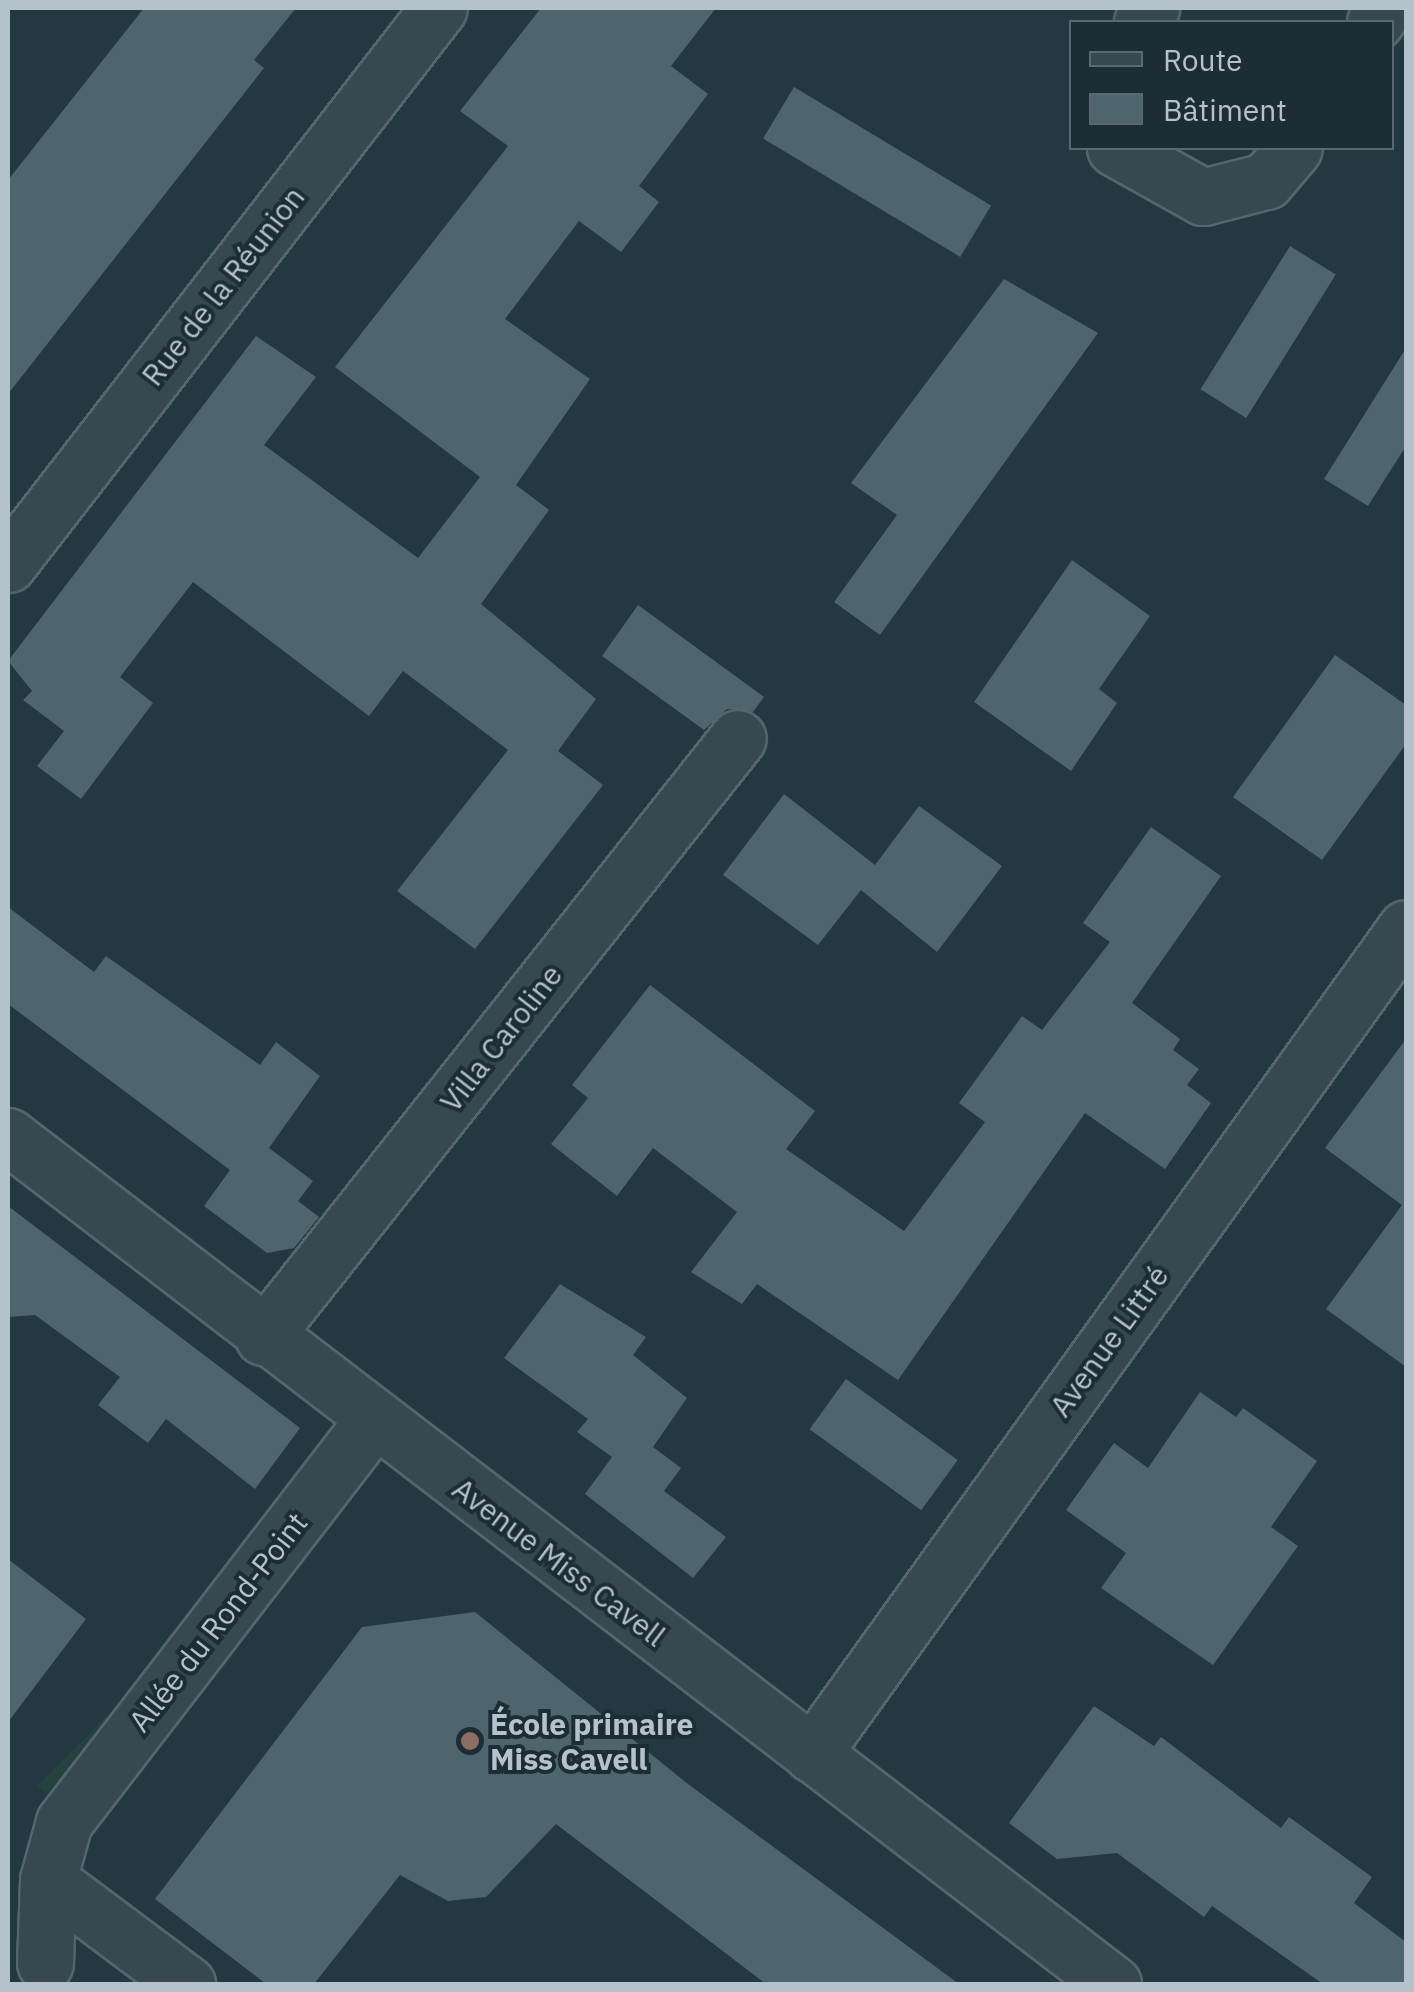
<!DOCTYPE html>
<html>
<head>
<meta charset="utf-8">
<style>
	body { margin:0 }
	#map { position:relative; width:1414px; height:1992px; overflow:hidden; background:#233841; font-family:"IBM Plex Sans",sans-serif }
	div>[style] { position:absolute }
	.green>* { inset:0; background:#25423e; transform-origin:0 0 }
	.building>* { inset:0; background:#4e656e; transform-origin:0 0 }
	.roads { filter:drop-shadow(2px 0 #55666e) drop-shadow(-2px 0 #55666e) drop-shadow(0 2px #55666e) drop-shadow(0 -2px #55666e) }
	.minor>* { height:55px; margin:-27.5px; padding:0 27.5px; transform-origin:27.5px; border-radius:27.5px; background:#374851 }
	.dots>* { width:28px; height:28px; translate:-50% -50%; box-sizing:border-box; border:5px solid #1c2d36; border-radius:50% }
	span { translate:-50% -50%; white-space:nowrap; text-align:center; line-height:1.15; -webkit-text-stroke:8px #1c2d36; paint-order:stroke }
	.street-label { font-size:30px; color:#b4c3cb }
	.poi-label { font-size:30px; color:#b4c3cb; font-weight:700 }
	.left { translate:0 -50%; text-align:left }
	.frame { position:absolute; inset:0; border:10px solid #b4c3cb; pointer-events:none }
	.legend { position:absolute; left:1069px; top:20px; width:325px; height:130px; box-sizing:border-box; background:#1c2d36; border:2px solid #596972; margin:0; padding:12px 18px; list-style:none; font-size:30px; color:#b4c3cb }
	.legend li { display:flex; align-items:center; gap:20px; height:50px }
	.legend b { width:50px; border:2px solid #596972 }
</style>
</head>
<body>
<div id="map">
	<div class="green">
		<i style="left:107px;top:1716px;width:11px;height:98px;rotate:45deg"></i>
	</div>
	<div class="building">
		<i style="clip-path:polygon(144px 8px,296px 8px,254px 60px,264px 68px,8px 394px,8px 180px)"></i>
		<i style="clip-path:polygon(541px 8px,716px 8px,671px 66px,708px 94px,639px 186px,659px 202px,621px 252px,579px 221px,505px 319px,590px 379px,516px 485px,549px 510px,481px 604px,596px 699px,558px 751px,603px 785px,475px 949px,397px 891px,508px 750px,403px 671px,369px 716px,193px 582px,120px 677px,153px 703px,81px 799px,37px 766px,64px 731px,23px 700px,32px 691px,8px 661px,256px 336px,316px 377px,264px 445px,418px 558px,480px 477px,335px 367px,508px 146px,460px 111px)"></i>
		<i style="left:794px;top:87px;width:230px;height:60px;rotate:31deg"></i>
		<i style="left:1290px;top:246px;width:54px;height:169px;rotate:32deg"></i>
		<i style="clip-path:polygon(1004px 279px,1098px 333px,880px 635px,834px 602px,897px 515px,851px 483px)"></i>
		<i style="clip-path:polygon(1406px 348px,1406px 446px,1368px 506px,1324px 479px)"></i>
		<i style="clip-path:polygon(1072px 560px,1150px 616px,1099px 689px,1117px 703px,1071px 771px,974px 702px)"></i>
		<i style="clip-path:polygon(638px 605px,764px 697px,753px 712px,727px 709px,704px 730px,602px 656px)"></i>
		<i style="clip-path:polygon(1335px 655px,1406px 705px,1406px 744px,1322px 860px,1233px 797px)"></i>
		<i style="clip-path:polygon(784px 794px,875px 865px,919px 806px,1002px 866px,937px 952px,861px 890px,818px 945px,723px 875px)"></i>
		<i style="clip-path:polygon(1151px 827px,1221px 876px,1132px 1003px,1180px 1039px,1173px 1050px,1199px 1069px,1187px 1085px,1211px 1103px,1165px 1169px,1085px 1113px,898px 1380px,757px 1284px,742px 1304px,691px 1272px,737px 1212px,653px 1148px,617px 1196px,551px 1144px,588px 1098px,572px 1085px,650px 985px,815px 1111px,786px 1149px,904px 1231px,985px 1122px,959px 1103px,1022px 1016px,1042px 1030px,1110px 942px,1083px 923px)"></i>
		<i style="clip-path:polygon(8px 907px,94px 972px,106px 956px,260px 1065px,276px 1042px,320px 1076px,269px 1148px,313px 1181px,298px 1201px,319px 1217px,294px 1248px,267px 1253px,204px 1206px,230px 1170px,8px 1004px)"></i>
		<i style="clip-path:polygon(1406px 1039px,1406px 1367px,1326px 1309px,1402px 1205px,1325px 1148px)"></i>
		<i style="clip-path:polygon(8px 1206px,300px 1428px,255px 1489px,166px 1419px,148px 1443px,98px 1405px,120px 1377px,35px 1315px,8px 1317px)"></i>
		<i style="clip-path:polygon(560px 1284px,646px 1337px,633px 1355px,687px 1398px,653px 1447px,681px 1468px,664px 1491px,726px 1537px,693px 1578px,585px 1494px,612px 1457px,577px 1432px,588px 1419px,504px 1358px)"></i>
		<i style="left:846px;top:1379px;width:138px;height:62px;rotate:36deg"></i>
		<i style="clip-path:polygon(1200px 1392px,1236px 1417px,1243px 1408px,1317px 1461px,1271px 1527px,1298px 1546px,1213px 1665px,1101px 1588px,1126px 1553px,1066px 1510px,1114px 1443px,1148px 1468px)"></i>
		<i style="clip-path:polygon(8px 1559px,86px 1619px,8px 1722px)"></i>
		<i style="clip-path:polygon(475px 1612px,688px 1784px,959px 1984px,766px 1984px,556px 1824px,486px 1897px,448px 1901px,400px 1875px,314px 1984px,266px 1984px,155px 1899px,362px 1627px)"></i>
		<i style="clip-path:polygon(1094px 1706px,1154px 1746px,1161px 1737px,1281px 1828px,1289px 1817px,1372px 1877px,1354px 1903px,1406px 1942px,1406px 1984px,1323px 1984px,1212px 1906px,1204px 1917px,1117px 1853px,1057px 1859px,1009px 1823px)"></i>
	</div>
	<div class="roads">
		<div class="minor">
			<i style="left:1142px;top:22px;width:17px;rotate:-57deg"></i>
			<i style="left:1375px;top:22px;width:17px;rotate:-54deg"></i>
			<i style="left:1115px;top:148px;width:101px;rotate:29.1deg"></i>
			<i style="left:1203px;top:197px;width:65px;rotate:-14.3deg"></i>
			<i style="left:1266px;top:181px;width:43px;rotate:-49.7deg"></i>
			<i style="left:8px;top:564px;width:703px;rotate:-52.22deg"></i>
			<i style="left:8px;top:1136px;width:1393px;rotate:37.5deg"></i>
			<i style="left:263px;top:1337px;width:764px;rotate:-51.59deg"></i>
			<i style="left:812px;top:1754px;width:1017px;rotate:-54.28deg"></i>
			<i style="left:48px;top:1880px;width:174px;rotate:36.8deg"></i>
			<i style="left:45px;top:1963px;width:83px;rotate:-87.9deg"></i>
			<i style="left:48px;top:1880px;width:60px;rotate:-74.6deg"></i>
			<i style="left:64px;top:1822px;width:505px;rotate:-52.4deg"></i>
		</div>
	</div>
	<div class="dots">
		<i style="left:470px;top:1741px;background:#8d6e63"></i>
	</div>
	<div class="street-label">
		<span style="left:223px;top:286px;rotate:-52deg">Rue de la Réunion</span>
		<span style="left:501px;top:1038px;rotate:-52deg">Villa Caroline</span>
		<span style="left:1109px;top:1341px;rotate:-54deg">Avenue Littré</span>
		<span style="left:559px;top:1562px;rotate:37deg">Avenue Miss Cavell</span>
		<span style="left:218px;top:1622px;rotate:-52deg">Allée du Rond-Point</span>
	</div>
	<div class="poi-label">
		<span class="left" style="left:490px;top:1741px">École primaire<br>Miss Cavell</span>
	</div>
	<div class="frame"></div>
	<ul class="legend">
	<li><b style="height:12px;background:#374851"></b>Route</li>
	<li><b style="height:28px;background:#4e656e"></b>Bâtiment</li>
	</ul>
</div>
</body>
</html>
